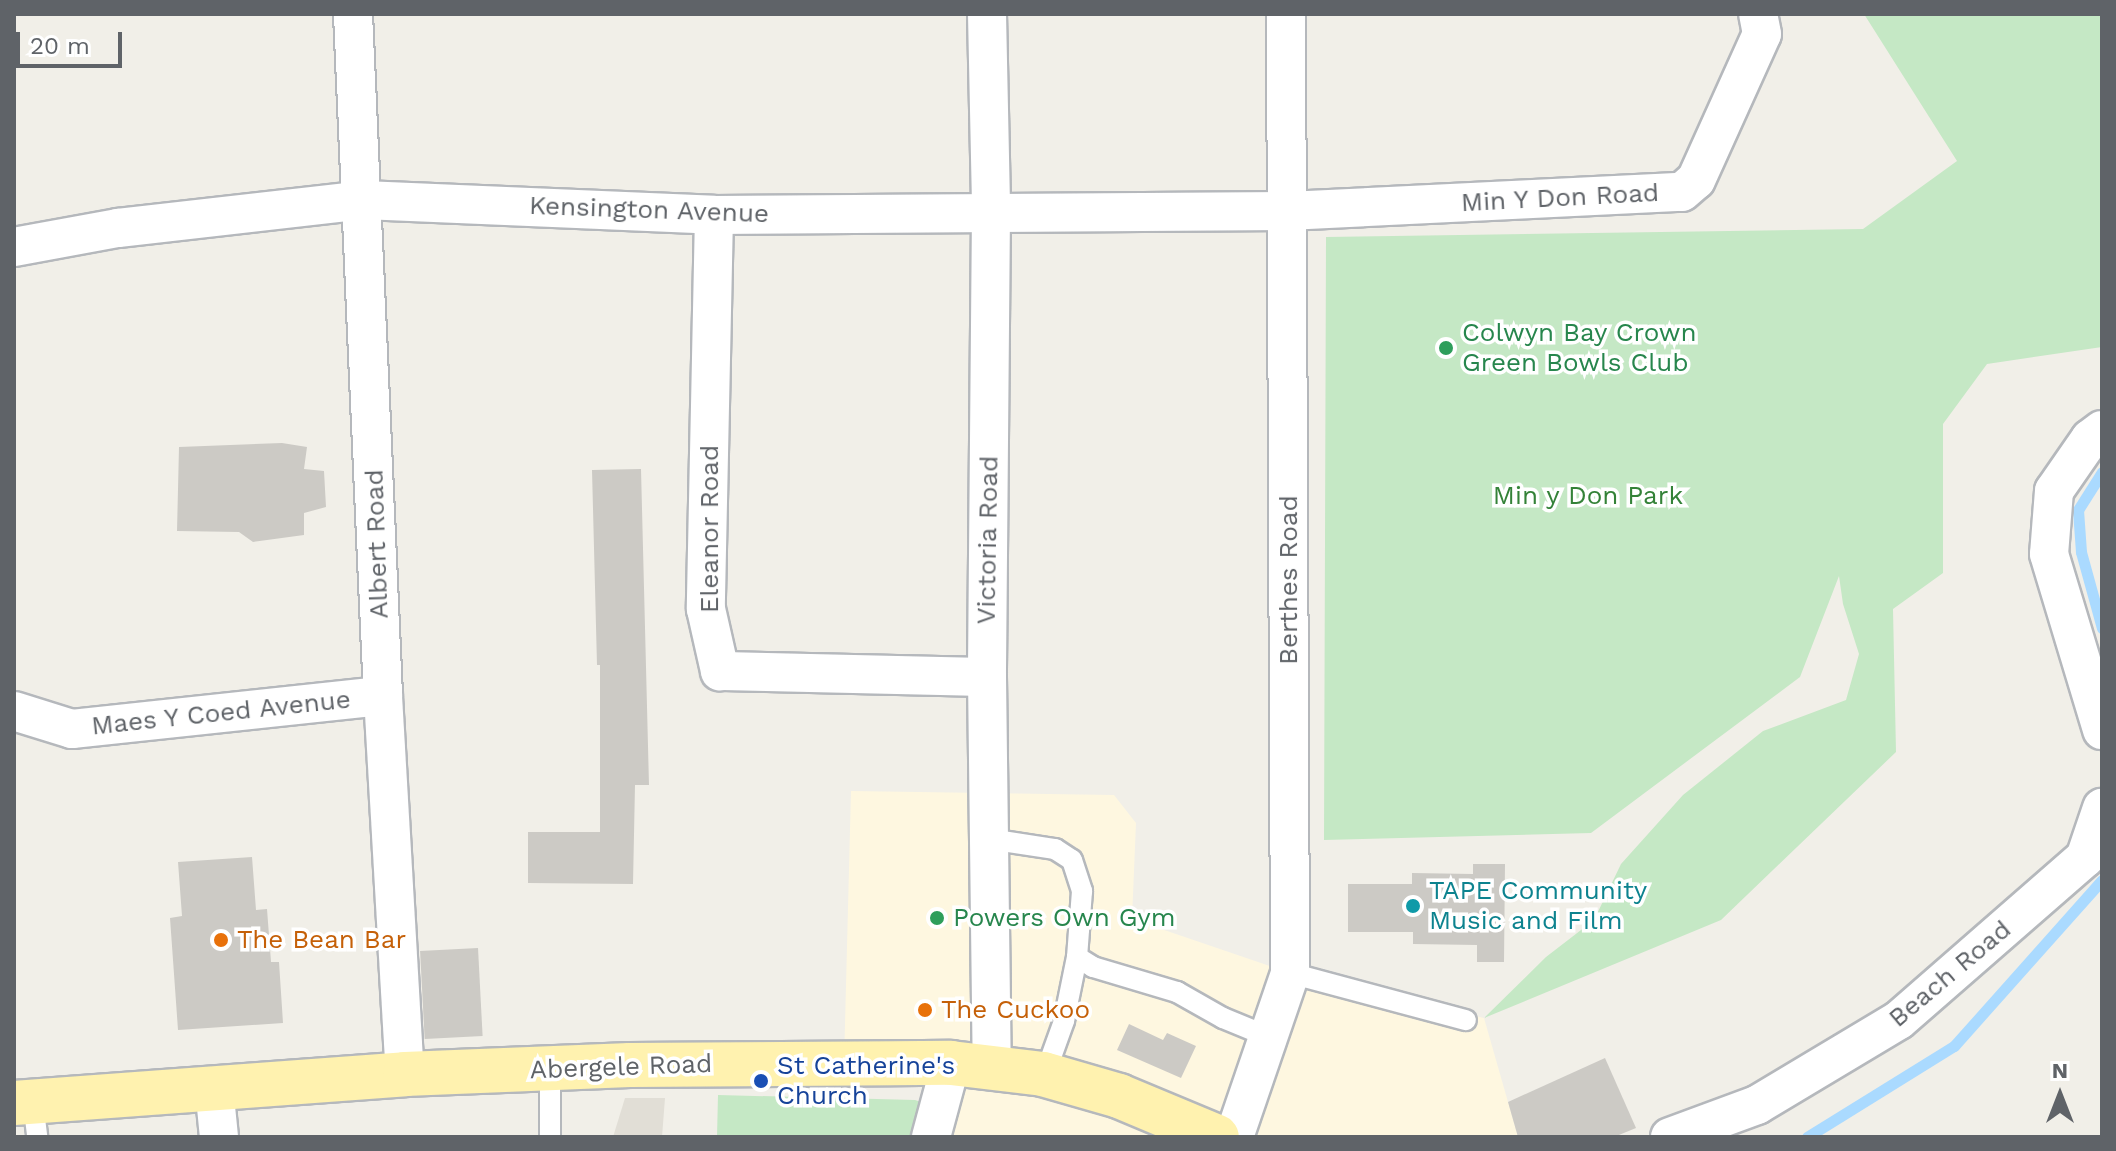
<!DOCTYPE html>
<html>
<head>
<meta charset="utf-8">
<style>
	body { margin:0 }
	#map { position:relative; width:2116px; height:1151px; overflow:hidden; background:#f1efe8; font-family:"Work Sans",sans-serif }
	div>[style] { position:absolute }
	.commercial>* { inset:0; background:#fef7e0 }
	.education>* { inset:0; background:#e1ded6 }
	.green>* { inset:0; background:#c5e8c5 }
	.stream>* { height:11px; margin:-5.5px; padding:0 5.5px; transform-origin:5.5px; border-radius:5.5px; background:#aadaff }
	.building>* { inset:0; background:#cccac5; transform-origin:0 0 }
	.roads { filter:drop-shadow(2px 0 #b5b8bc) drop-shadow(-2px 0 #b5b8bc) drop-shadow(0 2px #b5b8bc) drop-shadow(0 -2px #b5b8bc) }
	.service>* { height:20px; margin:-10px; padding:0 10px; transform-origin:10px; border-radius:10px; background:#fff }
	.minor>* { height:38px; margin:-19px; padding:0 19px; transform-origin:19px; border-radius:19px; background:#fff }
	.primary>* { height:44px; margin:-22px; padding:0 22px; transform-origin:22px; border-radius:22px; background:#fff2af }
	.dots>* { width:22px; height:22px; translate:-50% -50%; box-sizing:border-box; border:4px solid #fff; border-radius:50% }
	span { translate:-50% -50%; white-space:nowrap; text-align:center; line-height:1.15; -webkit-text-stroke:7px #fff; paint-order:stroke }
	.street-label { font-size:26px; color:#5f6368 }
	.leisure-label { font-size:26px; color:#27864d }
	.left { translate:0 -50%; text-align:left }
	.park-label { font-size:26px; color:#348238 }
	.culture-label { font-size:26px; color:#0d838f }
	.food-label { font-size:26px; color:#c56008 }
	.transit-label { font-size:26px; color:#164399 }
	.frame { position:absolute; inset:0; border:16px solid #5f6368; pointer-events:none }
	.north { position:absolute; left:2020px; top:1055px; width:80px; height:80px; -webkit-text-stroke:6px #fff; paint-order:stroke; rotate:0deg; font-size:22px; font-weight:700; line-height:32px; text-align:center; color:#5f6368 }
	.north::after { content:''; display:block; margin:auto; width:28px; height:36px; background:#5f6368; clip-path:polygon(50% 0,100% 100%,50% 72%,0 100%) }
	.scale { position:absolute; left:16px; top:32px; width:106px; height:36px; box-sizing:border-box; border:4px solid #5f6368; border-top:0; padding-left:10px; font-size:24px; line-height:28px; white-space:nowrap; color:#5f6368; -webkit-text-stroke:6px #fff; paint-order:stroke }
</style>
</head>
<body>
<div id="map">
	<div class="commercial">
		<i style="clip-path:polygon(851px 791px,1114px 795px,1136px 823px,1132px 919px,1290px 973px,1484px 1018px,1518px 1137px,931px 1137px,951px 1063px,844px 1063px)"></i>
	</div>
	<div class="education">
		<i style="clip-path:polygon(625px 1098px,665px 1098px,662px 1137px,613px 1137px)"></i>
	</div>
	<div class="green">
		<i style="clip-path:polygon(1864px 14px,2102px 14px,2102px 347px,1987px 364px,1943px 424px,1943px 573px,1893px 609px,1896px 752px,1721px 920px,1484px 1018px,1546px 957px,1594px 920px,1621px 864px,1683px 795px,1763px 731px,1846px 700px,1859px 654px,1843px 604px,1839px 576px,1800px 677px,1591px 833px,1324px 840px,1326px 237px,1863px 229px,1957px 161px)"></i>
		<i style="clip-path:polygon(718px 1095px,915px 1100px,924px 1103px,923px 1137px,717px 1137px)"></i>
	</div>
	<div class="stream">
		<i style="left:2102px;top:472px;width:45px;rotate:122.3deg"></i>
		<i style="left:2078px;top:510px;width:42px;rotate:85.9deg"></i>
		<i style="left:2081px;top:552px;width:79px;rotate:74.6deg"></i>
		<i style="left:1807px;top:1137px;width:173px;rotate:-31.8deg"></i>
		<i style="left:1954px;top:1046px;width:222px;rotate:-48.3deg"></i>
	</div>
	<div class="building">
		<i style="clip-path:polygon(282px 443px,307px 447px,304px 469px,324px 471px,326px 507px,304px 513px,304px 535px,253px 542px,239px 532px,177px 531px,179px 447px)"></i>
		<i style="clip-path:polygon(641px 469px,649px 785px,635px 785px,633px 884px,528px 883px,528px 832px,600px 832px,600px 665px,597px 665px,592px 470px)"></i>
		<i style="clip-path:polygon(252px 857px,256px 910px,267px 909px,271px 962px,279px 962px,283px 1023px,178px 1030px,170px 918px,182px 916px,178px 862px)"></i>
		<i style="clip-path:polygon(1473px 864px,1505px 864px,1504px 962px,1477px 962px,1477px 945px,1413px 944px,1413px 932px,1348px 932px,1348px 884px,1412px 884px,1412px 873px,1473px 874px)"></i>
		<i style="left:478px;top:948px;width:88px;height:58px;rotate:87deg"></i>
		<i style="clip-path:polygon(1129px 1024px,1163px 1040px,1167px 1033px,1196px 1046px,1181px 1078px,1117px 1050px)"></i>
		<i style="clip-path:polygon(1605px 1058px,1636px 1128px,1614px 1137px,1518px 1137px,1508px 1102px)"></i>
	</div>
	<div class="roads">
		<div class="service">
			<i style="left:989px;top:839px;width:67px;rotate:8.6deg"></i>
			<i style="left:1055px;top:849px;width:20px;rotate:33deg"></i>
			<i style="left:1072px;top:860px;width:33px;rotate:72deg"></i>
			<i style="left:1082px;top:891px;width:66px;rotate:94.3deg"></i>
			<i style="left:1077px;top:957px;width:65px;rotate:101.5deg"></i>
			<i style="left:1064px;top:1021px;width:56px;rotate:109.7deg"></i>
			<i style="left:1077px;top:957px;width:19px;rotate:32deg"></i>
			<i style="left:1093px;top:967px;width:88px;rotate:16.6deg"></i>
			<i style="left:1177px;top:992px;width:53px;rotate:29.5deg"></i>
			<i style="left:1223px;top:1018px;width:50px;rotate:22.4deg"></i>
			<i style="left:1290px;top:973px;width:182px;rotate:15deg"></i>
			<i style="left:550px;top:1069px;width:68px;rotate:90deg"></i>
			<i style="left:33px;top:1102px;width:35px;rotate:83deg"></i>
		</div>
		<div class="minor">
			<i style="left:353px;top:14px;width:683px;rotate:87.48deg"></i>
			<i style="left:383px;top:696px;width:379px;rotate:86.7deg"></i>
			<i style="left:987px;top:14px;width:197px;rotate:88.8deg"></i>
			<i style="left:991px;top:211px;width:466px;rotate:90.5deg"></i>
			<i style="left:987px;top:677px;width:388px;rotate:89.3deg"></i>
			<i style="left:714px;top:215px;width:394px;rotate:91.2deg"></i>
			<i style="left:706px;top:609px;width:64px;rotate:77.3deg"></i>
			<i style="left:720px;top:671px;width:267px;rotate:1.3deg"></i>
			<i style="left:14px;top:247px;width:106px;rotate:-10.4deg"></i>
			<i style="left:118px;top:228px;width:247px;rotate:-6.5deg"></i>
			<i style="left:363px;top:200px;width:351px;rotate:2.4deg"></i>
			<i style="left:714px;top:215px;width:573px;rotate:-0.4deg"></i>
			<i style="left:1287px;top:211px;width:395px;rotate:-2.8deg"></i>
			<i style="left:1682px;top:192px;width:18px;rotate:-41deg"></i>
			<i style="left:1696px;top:180px;width:160px;rotate:-65.7deg"></i>
			<i style="left:1762px;top:34px;width:20px;rotate:-101deg"></i>
			<i style="left:2102px;top:430px;width:15px;rotate:143deg"></i>
			<i style="left:2090px;top:439px;width:63px;rotate:124.7deg"></i>
			<i style="left:2054px;top:491px;width:63px;rotate:94.5deg"></i>
			<i style="left:2049px;top:554px;width:184px;rotate:73.2deg"></i>
			<i style="left:14px;top:711px;width:61px;rotate:17.2deg"></i>
			<i style="left:72px;top:729px;width:313px;rotate:-6.1deg"></i>
			<i style="left:214px;top:1087px;width:50px;rotate:84.3deg"></i>
			<i style="left:931px;top:1137px;width:77px;rotate:-74.9deg"></i>
			<i style="left:1234px;top:1137px;width:173px;rotate:-71.1deg"></i>
			<i style="left:1290px;top:973px;width:959px;rotate:-90.24deg"></i>
			<i style="left:1670px;top:1137px;width:93px;rotate:-20.2deg"></i>
			<i style="left:1757px;top:1105px;width:165px;rotate:-30.9deg"></i>
			<i style="left:1899px;top:1020px;width:247px;rotate:-41.1deg"></i>
			<i style="left:2085px;top:858px;width:53px;rotate:-71.2deg"></i>
		</div>
		<div class="primary">
			<i style="left:14px;top:1103px;width:392px;rotate:-4.2deg"></i>
			<i style="left:405px;top:1074px;width:225px;rotate:-2.3deg"></i>
			<i style="left:630px;top:1065px;width:321px;rotate:-0.4deg"></i>
			<i style="left:951px;top:1063px;width:93px;rotate:6.8deg"></i>
			<i style="left:1043px;top:1074px;width:79px;rotate:16.1deg"></i>
			<i style="left:1119px;top:1096px;width:106px;rotate:22.7deg"></i>
		</div>
	</div>
	<div class="dots">
		<i style="left:1446px;top:348px;background:#2e9e5b"></i>
		<i style="left:1413px;top:906px;background:#0f9aa8"></i>
		<i style="left:937px;top:918px;background:#2e9e5b"></i>
		<i style="left:221px;top:940px;background:#e8710a"></i>
		<i style="left:925px;top:1010px;background:#e8710a"></i>
		<i style="left:761px;top:1081px;background:#1a4fb4"></i>
	</div>
	<div class="street-label">
		<span style="left:1560px;top:198px;rotate:-3deg">Min Y Don Road</span>
		<span style="left:649px;top:210px;rotate:2deg">Kensington Avenue</span>
		<span style="left:710px;top:529px;rotate:-90deg">Eleanor Road</span>
		<span style="left:988px;top:540px;rotate:-89deg">Victoria Road</span>
		<span style="left:377px;top:544px;rotate:-92deg">Albert Road</span>
		<span style="left:1289px;top:580px;rotate:-90deg">Berthes Road</span>
		<span style="left:221px;top:713px;rotate:-6deg">Maes Y Coed Avenue</span>
		<span style="left:1950px;top:974px;rotate:-40deg">Beach Road</span>
		<span style="left:621px;top:1067px;rotate:-2deg">Abergele Road</span>
	</div>
	<div class="leisure-label">
		<span class="left" style="left:1462px;top:348px">Colwyn Bay Crown<br>Green Bowls Club</span>
		<span class="left" style="left:953px;top:918px">Powers Own Gym</span>
	</div>
	<div class="park-label">
		<span style="left:1588px;top:496px">Min y Don Park</span>
	</div>
	<div class="culture-label">
		<span class="left" style="left:1429px;top:906px">TAPE Community<br>Music and Film</span>
	</div>
	<div class="food-label">
		<span class="left" style="left:237px;top:940px">The Bean Bar</span>
		<span class="left" style="left:941px;top:1010px">The Cuckoo</span>
	</div>
	<div class="transit-label">
		<span class="left" style="left:777px;top:1081px">St Catherine's<br>Church</span>
	</div>
	<div class="frame"></div>
	<div class="north">N</div>
	<div class="scale">20 m</div>
</div>
</body>
</html>
